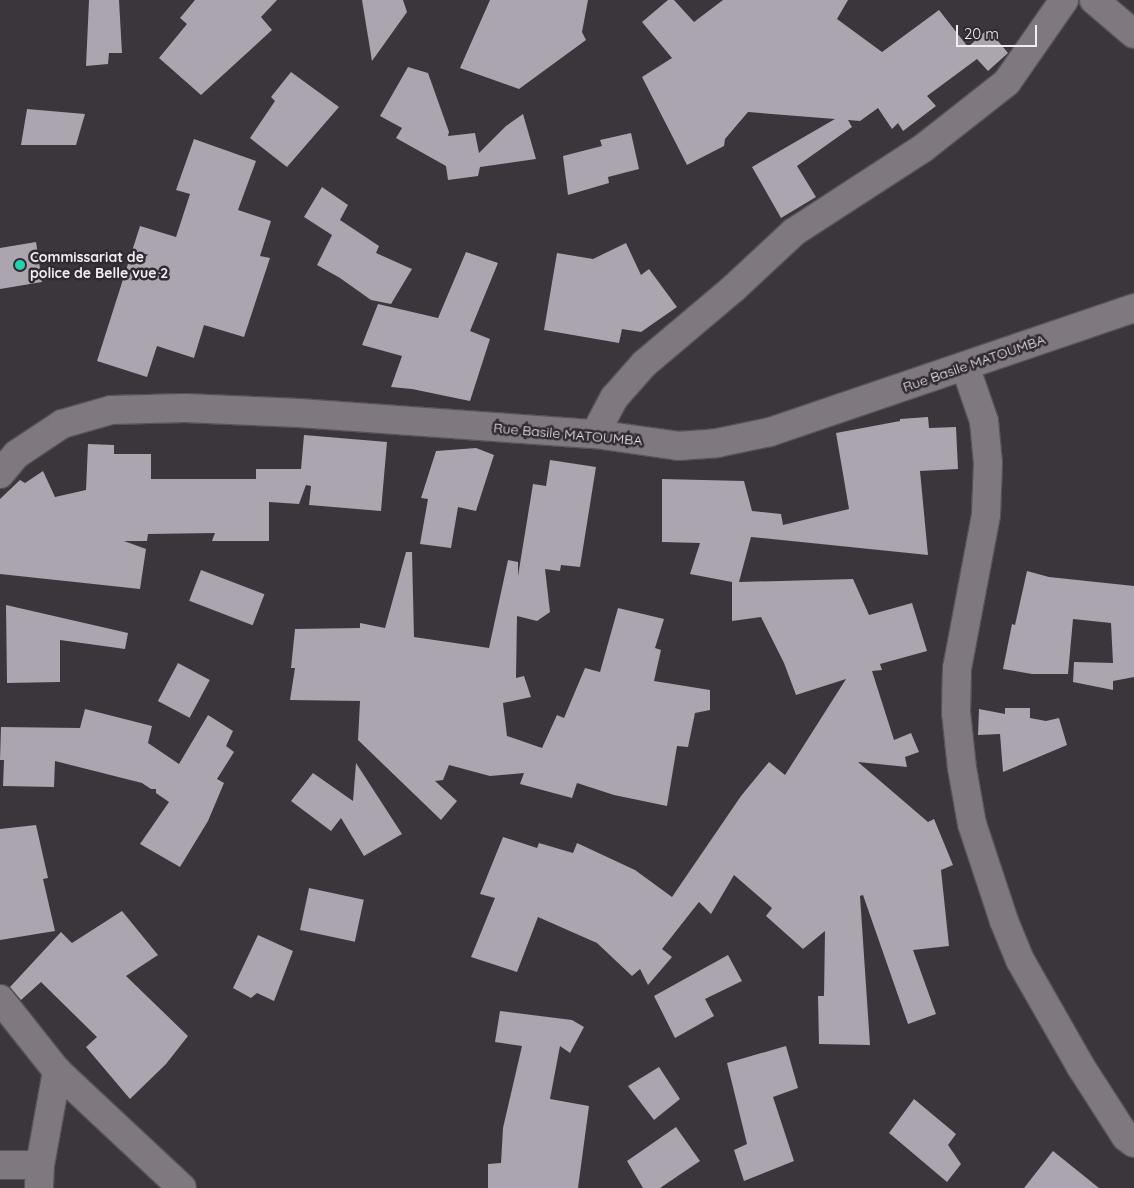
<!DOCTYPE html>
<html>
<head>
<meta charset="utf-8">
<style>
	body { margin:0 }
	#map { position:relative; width:1134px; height:1188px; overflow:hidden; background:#3b353c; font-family:Quicksand,sans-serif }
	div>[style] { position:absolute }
	.building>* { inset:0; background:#aaa5ae; transform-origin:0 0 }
	.roads { filter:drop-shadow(1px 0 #585359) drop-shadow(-1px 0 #585359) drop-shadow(0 1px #585359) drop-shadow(0 -1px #585359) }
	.street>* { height:28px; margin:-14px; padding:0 14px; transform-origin:14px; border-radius:14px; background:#7f787f }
	.secondary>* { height:28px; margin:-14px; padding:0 14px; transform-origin:14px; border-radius:14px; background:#7f787f }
	.dots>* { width:14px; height:14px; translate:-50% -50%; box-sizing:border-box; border:2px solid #312b31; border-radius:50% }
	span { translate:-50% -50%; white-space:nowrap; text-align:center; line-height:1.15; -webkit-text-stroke:5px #312b31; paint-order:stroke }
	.poi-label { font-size:14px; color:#f1edf2; font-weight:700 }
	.left { translate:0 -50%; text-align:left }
	.street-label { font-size:14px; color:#f1edf2 }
	.scale { position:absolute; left:956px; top:25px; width:81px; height:22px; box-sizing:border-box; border:2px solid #f1edf2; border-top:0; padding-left:6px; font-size:15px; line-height:18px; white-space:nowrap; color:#f1edf2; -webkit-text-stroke:4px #312b31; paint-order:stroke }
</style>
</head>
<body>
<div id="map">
	<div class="building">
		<i style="clip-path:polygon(89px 0,119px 0,122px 53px,109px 53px,108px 64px,86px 66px)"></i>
		<i style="clip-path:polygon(195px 0,277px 0,261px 17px,272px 30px,201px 95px,159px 58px,187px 24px,180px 18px)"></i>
		<i style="clip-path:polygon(362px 0,403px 0,407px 12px,372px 61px)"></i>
		<i style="clip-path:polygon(490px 0,588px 0,582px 32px,586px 40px,519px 89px,460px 68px)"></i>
		<i style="clip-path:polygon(668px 0,674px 0,694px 22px,723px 0,848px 0,837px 19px,882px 52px,939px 10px,968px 47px,988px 29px,1008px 53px,988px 71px,977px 59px,927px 96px,936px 106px,903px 131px,898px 123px,892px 129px,878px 108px,860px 121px,848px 120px,852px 127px,797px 166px,816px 197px,781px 218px,752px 167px,835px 119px,748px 112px,725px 139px,724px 146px,687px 165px,642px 77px,672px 58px,642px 22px)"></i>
		<i style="clip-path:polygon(408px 67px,428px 73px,449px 132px,448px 136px,475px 133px,479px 153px,506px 126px,523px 114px,536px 159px,480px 167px,478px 176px,448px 180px,446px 166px,396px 138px,402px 128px,380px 116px)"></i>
		<i style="clip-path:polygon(291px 72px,339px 107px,287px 167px,250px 138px,275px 101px,271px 97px)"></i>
		<i style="clip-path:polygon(27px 109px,85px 114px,76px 145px,21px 145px)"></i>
		<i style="clip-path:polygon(631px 133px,639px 169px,608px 177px,609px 183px,568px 195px,563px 156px,602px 146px,600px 140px)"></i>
		<i style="clip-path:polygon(194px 139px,256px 161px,238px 210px,271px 221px,260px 256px,270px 258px,244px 337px,204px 325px,194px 358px,157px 346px,147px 377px,97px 361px,140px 226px,176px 237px,190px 194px,176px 190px)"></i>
		<i style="clip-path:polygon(322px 187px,348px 205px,340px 220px,379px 246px,376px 253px,412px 269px,391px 304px,371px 300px,340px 278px,317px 265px,332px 235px,304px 217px)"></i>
		<i style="clip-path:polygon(36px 242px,42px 282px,0 289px,0 248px)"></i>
		<i style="clip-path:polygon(626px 243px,641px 275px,649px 269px,677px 307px,641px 332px,622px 329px,619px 343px,544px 330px,557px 253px,593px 259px)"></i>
		<i style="clip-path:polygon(466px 252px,498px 263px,470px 331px,490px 339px,470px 401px,412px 389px,391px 387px,402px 356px,362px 345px,378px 304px,438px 318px)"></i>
		<i style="clip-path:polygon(928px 417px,929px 428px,956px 427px,958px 469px,920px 471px,928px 555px,751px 537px,739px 582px,853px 579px,869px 615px,912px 603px,927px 651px,880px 664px,882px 670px,872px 671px,894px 740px,911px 733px,919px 752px,905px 757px,907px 767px,858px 762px,928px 822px,934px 819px,953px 865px,941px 870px,949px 946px,913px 950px,936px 1014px,908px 1024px,863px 895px,860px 896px,870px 1045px,819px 1044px,818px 996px,824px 996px,825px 931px,803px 949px,766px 916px,772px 908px,734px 875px,711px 914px,699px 902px,662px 949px,672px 957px,648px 985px,640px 969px,632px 976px,597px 943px,538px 917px,517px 972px,471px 957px,495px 898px,480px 894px,503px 837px,537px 848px,539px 843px,573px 853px,577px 843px,635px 870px,672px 897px,741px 796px,769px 762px,785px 775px,846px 679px,796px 695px,784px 663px,761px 617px,732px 621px,732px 582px,690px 574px,700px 543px,662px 542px,662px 479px,744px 481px,752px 511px,781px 514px,783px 525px,849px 509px,836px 433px,900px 421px,900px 419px)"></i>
		<i style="clip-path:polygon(304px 435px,387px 442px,381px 511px,309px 505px,311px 486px,306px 485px,299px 504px,269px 502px,269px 541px,212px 541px,215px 533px,148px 534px,147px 541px,124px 541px,146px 549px,140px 589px,0 574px,0 499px,20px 480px,25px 483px,43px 471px,55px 497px,86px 490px,88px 444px,114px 445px,114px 454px,151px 454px,151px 479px,256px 479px,256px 469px,301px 469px)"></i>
		<i style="clip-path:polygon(476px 448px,494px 455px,476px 511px,458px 507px,451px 548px,420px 544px,428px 499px,421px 498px,436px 451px)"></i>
		<i style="clip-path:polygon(550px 460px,596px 467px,580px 567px,561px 565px,560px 571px,545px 569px,550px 612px,537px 621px,517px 616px,516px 678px,524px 676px,531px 697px,503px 703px,507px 736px,542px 748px,557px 715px,564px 718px,585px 668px,600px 672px,618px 608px,664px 619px,655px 648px,661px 650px,654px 681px,710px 690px,710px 710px,695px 713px,688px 747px,677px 746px,667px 806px,614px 795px,577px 783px,572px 798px,520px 784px,524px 773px,490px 776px,449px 765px,443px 780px,435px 781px,457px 801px,441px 820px,358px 740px,360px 701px,290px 700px,295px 668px,291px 668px,295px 629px,360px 628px,360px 623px,385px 628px,406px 552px,412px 552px,414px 637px,489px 648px,508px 560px,518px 562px,518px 576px,533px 484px,546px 486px)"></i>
		<i style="left:201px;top:570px;width:68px;height:33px;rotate:21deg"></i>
		<i style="clip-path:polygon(1027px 571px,1049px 577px,1134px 586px,1134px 677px,1113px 681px,1113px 690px,1073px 682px,1074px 662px,1113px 663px,1111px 623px,1073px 619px,1068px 674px,1032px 674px,1003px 669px,1012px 624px,1015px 625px)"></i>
		<i style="clip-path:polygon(6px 605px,128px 633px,125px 649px,60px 640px,60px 682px,7px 683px)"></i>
		<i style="left:178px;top:663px;width:36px;height:43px;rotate:28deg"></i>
		<i style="clip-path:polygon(1005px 708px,1030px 708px,1030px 718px,1046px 721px,1059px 718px,1067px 745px,1003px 772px,1000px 734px,978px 735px,979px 709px,1005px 714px)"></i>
		<i style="clip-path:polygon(85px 709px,152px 726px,148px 743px,179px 764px,208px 715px,233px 731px,226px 746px,234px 752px,217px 779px,224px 783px,208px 821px,180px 867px,140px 844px,169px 802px,156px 793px,156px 789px,151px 789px,142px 783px,55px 761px,54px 787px,3px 786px,4px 760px,0 760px,1px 727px,80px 728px)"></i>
		<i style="clip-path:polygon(356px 763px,402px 834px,364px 856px,341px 818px,331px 831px,291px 801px,313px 773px,353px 801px)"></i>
		<i style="clip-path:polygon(36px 825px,48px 878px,43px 879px,55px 931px,0 940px,0 829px)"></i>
		<i style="left:309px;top:888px;width:56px;height:43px;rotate:12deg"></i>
		<i style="clip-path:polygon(122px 911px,158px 955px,126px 976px,188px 1036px,166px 1064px,130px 1099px,86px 1047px,97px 1037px,41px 982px,21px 1000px,10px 987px,61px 932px,72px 943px)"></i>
		<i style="clip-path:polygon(258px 935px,293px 951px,274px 1001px,257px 993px,251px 998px,233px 988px)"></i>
		<i style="clip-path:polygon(728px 955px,742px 981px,705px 999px,714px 1016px,675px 1038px,654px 996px)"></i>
		<i style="clip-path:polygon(500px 1011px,572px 1020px,584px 1027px,570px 1053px,560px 1046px,550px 1099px,589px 1106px,578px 1188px,488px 1188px,488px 1164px,501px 1163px,503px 1128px,522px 1046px,495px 1042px)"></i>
		<i style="clip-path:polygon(786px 1046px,798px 1088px,773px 1097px,794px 1161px,744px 1181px,734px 1150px,747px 1144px,727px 1063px)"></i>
		<i style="clip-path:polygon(659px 1067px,680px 1099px,654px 1120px,628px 1086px)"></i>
		<i style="clip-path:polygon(914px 1099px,956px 1134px,948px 1145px,961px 1164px,947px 1182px,889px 1133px)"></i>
		<i style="clip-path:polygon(676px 1127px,700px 1161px,660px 1188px,643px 1188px,627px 1161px)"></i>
		<i style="clip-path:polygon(1053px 1151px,1099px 1188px,1024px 1188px)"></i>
	</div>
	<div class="roads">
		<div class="street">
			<i style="left:1094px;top:0;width:52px;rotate:40.4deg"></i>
			<i style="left:965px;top:366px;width:58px;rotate:70.9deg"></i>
			<i style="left:984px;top:421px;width:42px;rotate:84.6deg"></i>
			<i style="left:988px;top:463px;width:52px;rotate:92.2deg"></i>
			<i style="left:986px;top:515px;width:156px;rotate:100.7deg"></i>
			<i style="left:957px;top:668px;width:44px;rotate:91.3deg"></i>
			<i style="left:956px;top:712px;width:56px;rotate:83.9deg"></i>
			<i style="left:962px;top:768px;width:57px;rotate:79.9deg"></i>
			<i style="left:972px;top:824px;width:102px;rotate:71.7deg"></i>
			<i style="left:1004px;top:921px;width:42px;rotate:67.7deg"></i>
			<i style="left:1020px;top:960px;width:123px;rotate:60.3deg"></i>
			<i style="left:1081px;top:1067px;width:83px;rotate:57.3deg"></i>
			<i style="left:1126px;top:1137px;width:10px;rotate:37deg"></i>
			<i style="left:595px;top:434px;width:41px;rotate:-62.2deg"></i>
			<i style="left:614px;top:398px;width:45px;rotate:-48.6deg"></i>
			<i style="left:644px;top:364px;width:118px;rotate:-40.2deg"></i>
			<i style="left:734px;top:288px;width:82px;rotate:-43deg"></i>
			<i style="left:794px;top:232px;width:153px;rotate:-33deg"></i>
			<i style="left:922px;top:149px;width:108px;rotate:-38.2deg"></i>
			<i style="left:1007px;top:82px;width:100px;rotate:-55.2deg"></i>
			<i style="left:0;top:1165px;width:40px"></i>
			<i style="left:39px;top:1188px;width:23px;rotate:-88deg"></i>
			<i style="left:40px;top:1165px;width:96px;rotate:-79.7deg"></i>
		</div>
		<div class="secondary">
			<i style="left:0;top:474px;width:26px;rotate:-50deg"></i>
			<i style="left:17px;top:454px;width:54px;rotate:-33.7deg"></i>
			<i style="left:62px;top:424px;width:51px;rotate:-15.9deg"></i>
			<i style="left:111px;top:410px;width:74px;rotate:-1.5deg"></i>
			<i style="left:185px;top:408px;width:114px;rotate:2.5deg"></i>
			<i style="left:299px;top:413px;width:297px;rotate:4.1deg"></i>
			<i style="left:595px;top:434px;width:84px;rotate:8.2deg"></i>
			<i style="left:678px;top:446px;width:39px;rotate:-4deg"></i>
			<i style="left:717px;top:443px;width:54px;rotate:-11.7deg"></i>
			<i style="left:770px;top:432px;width:385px;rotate:-18.8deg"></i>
			<i style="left:0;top:999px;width:92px;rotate:51.6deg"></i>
			<i style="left:57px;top:1071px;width:171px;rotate:43.1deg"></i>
		</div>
	</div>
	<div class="dots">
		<i style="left:20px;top:265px;background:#23d5af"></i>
	</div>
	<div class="poi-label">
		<span class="left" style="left:30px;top:265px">Commissariat de<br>police de Belle vue 2</span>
	</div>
	<div class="street-label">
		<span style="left:974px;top:363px;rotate:-19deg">Rue Basile MATOUMBA</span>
		<span style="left:568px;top:434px;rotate:5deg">Rue Basile MATOUMBA</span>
	</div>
	<div class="scale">20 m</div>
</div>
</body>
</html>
